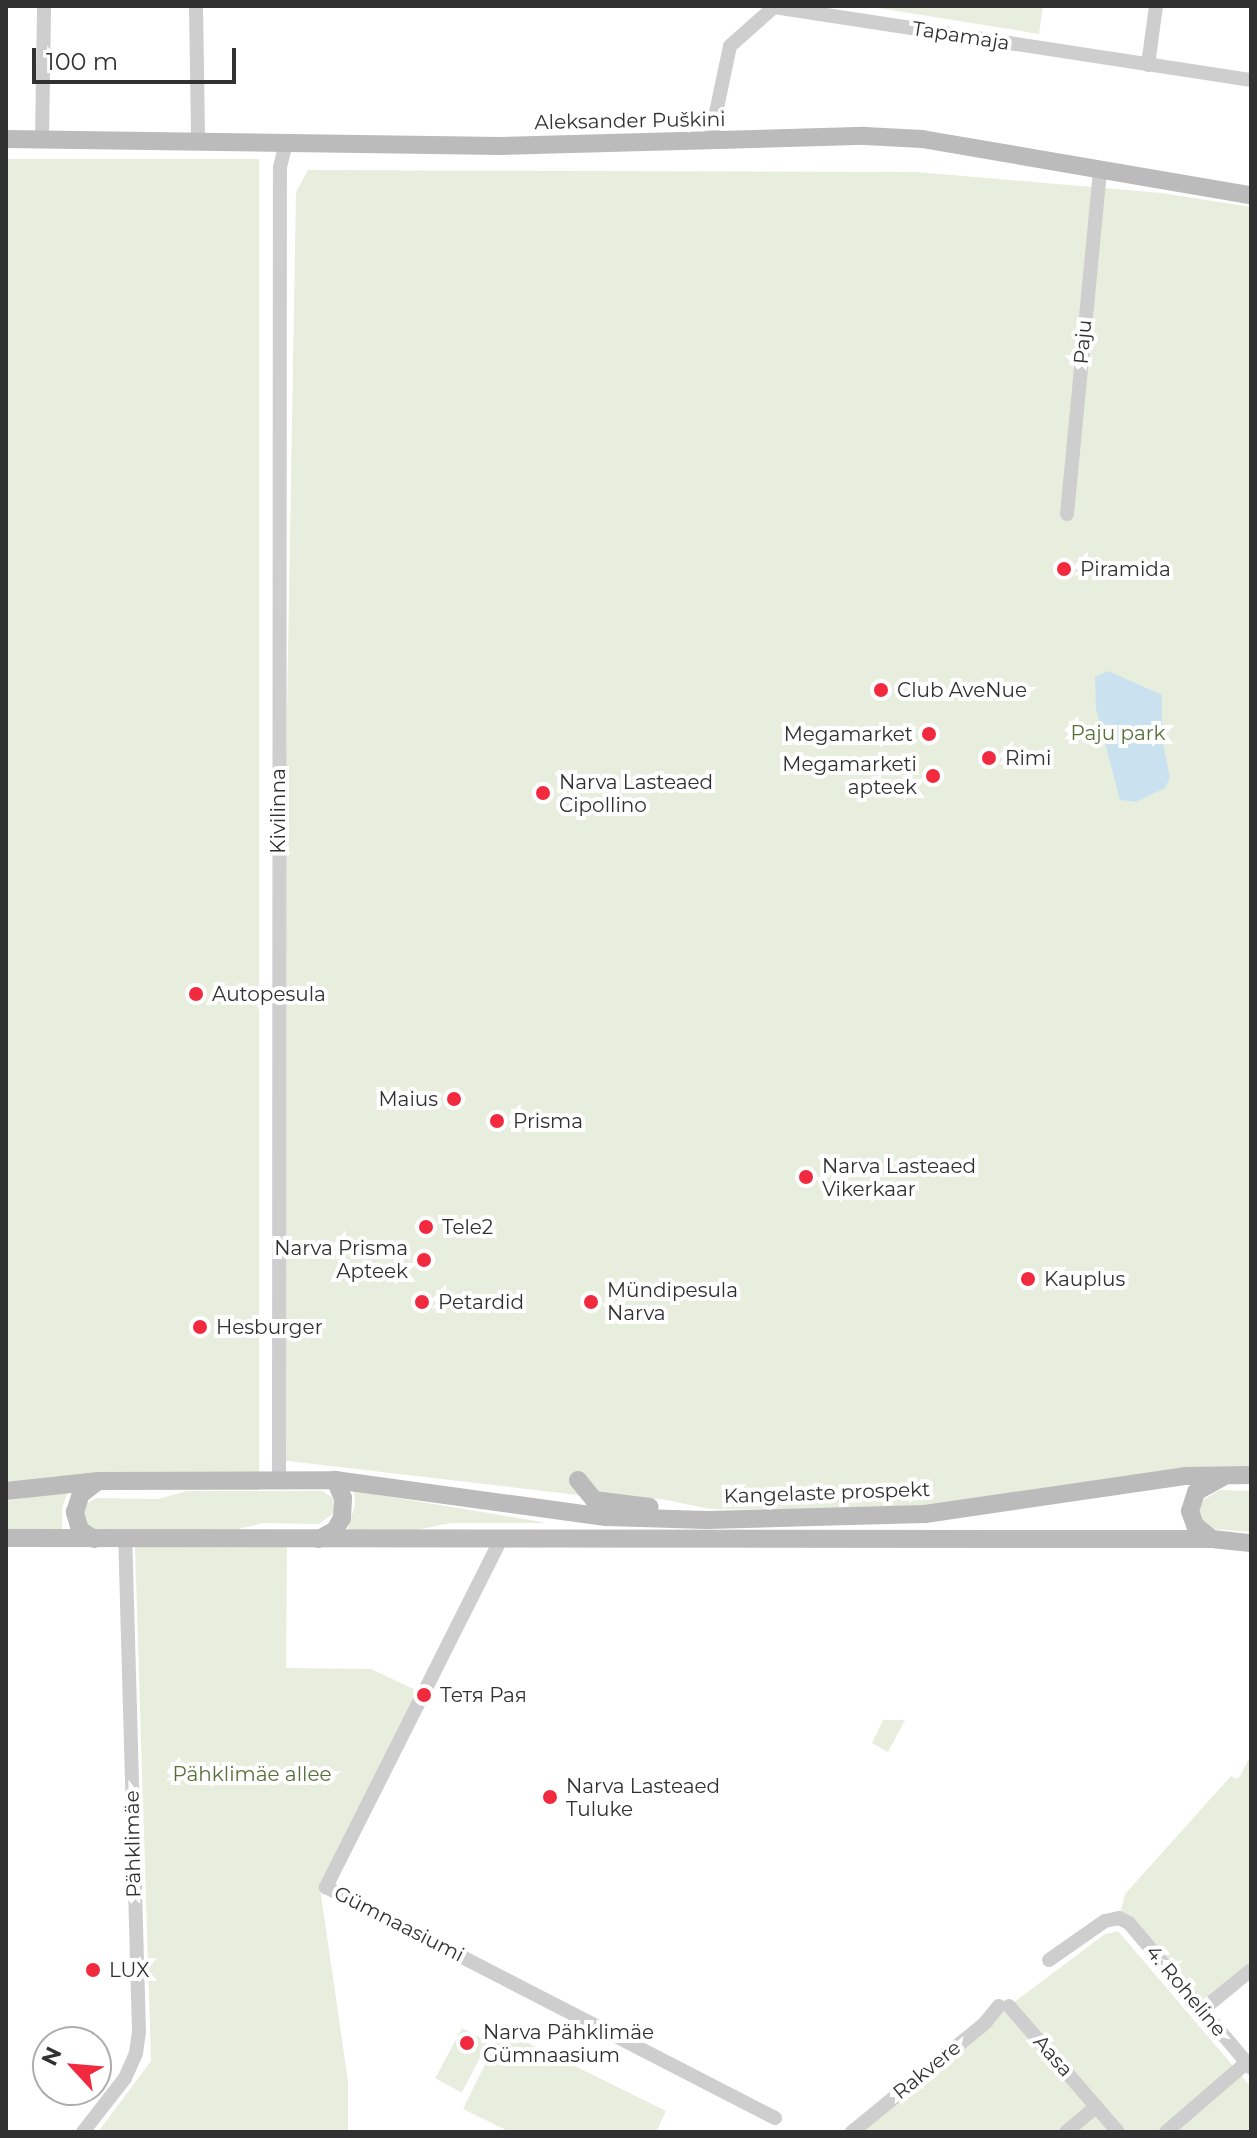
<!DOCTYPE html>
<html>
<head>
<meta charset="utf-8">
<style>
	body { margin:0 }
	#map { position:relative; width:1257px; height:2138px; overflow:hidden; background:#fff; font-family:Montserrat,sans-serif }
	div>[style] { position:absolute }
	.green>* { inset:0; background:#e8eede; transform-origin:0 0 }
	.water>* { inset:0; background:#cae2ef }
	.minor>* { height:14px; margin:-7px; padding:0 7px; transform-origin:7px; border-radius:7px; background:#cecece }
	.secondary>* { height:18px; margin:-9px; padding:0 9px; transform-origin:9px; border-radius:9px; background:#bbb }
	.dots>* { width:22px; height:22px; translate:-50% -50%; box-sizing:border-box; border:4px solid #fff; border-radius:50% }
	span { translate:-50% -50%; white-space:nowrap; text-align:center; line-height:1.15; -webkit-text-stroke:8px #fff; paint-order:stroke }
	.street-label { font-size:20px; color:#313131 }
	.poi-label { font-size:20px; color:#313131 }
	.left { translate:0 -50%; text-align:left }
	.right { translate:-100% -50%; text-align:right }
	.park-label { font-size:20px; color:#56703a }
	.frame { position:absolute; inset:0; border:8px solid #313131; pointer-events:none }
	.north { position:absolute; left:32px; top:2026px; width:80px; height:80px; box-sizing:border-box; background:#fff; border:2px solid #adadad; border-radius:50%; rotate:296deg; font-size:22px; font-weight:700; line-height:32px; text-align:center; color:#313131 }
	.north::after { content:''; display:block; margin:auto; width:28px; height:36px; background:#f12a40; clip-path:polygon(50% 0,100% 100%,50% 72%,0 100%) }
	.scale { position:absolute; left:32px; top:48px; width:204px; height:36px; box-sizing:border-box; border:4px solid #313131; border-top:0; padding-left:10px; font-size:24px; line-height:28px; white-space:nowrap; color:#313131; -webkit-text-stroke:6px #fff; paint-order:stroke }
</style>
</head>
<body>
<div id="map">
	<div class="green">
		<i style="clip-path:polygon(866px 6px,1043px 6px,1039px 34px)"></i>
		<i style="left:6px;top:159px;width:253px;height:1331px"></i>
		<i style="clip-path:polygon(308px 170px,917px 172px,1162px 193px,1251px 207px,1251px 1467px,941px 1511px,710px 1509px,661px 1499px,603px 1498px,279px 1460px,280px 1114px,296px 192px)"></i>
		<i style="clip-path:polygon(1220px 1490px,1251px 1491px,1251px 1532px,1212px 1529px,1203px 1522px,1199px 1510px,1203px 1500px)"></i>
		<i style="clip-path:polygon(68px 1491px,62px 1508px,62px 1530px,6px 1530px,6px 1501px)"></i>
		<i style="clip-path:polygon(187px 1491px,322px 1491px,333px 1498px,334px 1513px,319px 1524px,263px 1523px,234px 1530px,96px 1530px,88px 1528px,82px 1507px,96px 1498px,158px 1499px)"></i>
		<i style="clip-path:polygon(354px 1491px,543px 1522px,544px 1523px,451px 1523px,411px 1531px,347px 1531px,355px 1505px)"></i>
		<i style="clip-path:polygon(135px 1547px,287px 1547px,286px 1668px,371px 1669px,418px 1691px,320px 1888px,348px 2081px,348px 2132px,98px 2132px,151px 2061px)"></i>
		<i style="clip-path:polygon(883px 1720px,905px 1720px,888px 1752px,872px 1743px)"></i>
		<i style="clip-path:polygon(1251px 1755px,1251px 1969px,1202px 2010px,1119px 1918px,1125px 1894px,1231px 1776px,1236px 1779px,1240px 1776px)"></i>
		<i style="clip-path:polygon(1118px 1931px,1251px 2087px,1251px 2132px,853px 2132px,1009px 2006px,1105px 1934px)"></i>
		<i style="left:462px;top:2028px;width:30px;height:57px;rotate:28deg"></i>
		<i style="clip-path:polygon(502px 2030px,666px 2111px,656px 2132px,510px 2132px,463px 2109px)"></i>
	</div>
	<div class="water">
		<i style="clip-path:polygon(1108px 671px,1162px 695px,1162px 739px,1170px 777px,1165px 788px,1136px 802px,1120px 800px,1096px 709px,1095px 677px)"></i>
	</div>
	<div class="minor">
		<i style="left:196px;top:6px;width:133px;rotate:89.1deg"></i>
		<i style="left:1148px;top:65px;width:60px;rotate:-82.3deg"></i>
		<i style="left:42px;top:139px;width:133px;rotate:-89.1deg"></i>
		<i style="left:710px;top:141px;width:97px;rotate:-78.1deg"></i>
		<i style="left:730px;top:46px;width:59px;rotate:-41.6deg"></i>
		<i style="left:774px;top:7px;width:483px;rotate:8.7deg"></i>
		<i style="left:1067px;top:514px;width:347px;rotate:-84.5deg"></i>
		<i style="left:279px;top:1480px;width:1313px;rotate:-89.96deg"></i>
		<i style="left:280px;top:167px;width:25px;rotate:-76deg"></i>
		<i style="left:501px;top:1539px;width:390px;rotate:116.7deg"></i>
		<i style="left:326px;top:1887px;width:505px;rotate:27.22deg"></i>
		<i style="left:1049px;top:1960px;width:68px;rotate:-34.9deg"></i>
		<i style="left:1105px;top:1921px;width:14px;rotate:-12deg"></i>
		<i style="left:1119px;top:1918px;width:11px;rotate:27deg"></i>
		<i style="left:1129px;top:1923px;width:189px;rotate:49.9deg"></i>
		<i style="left:1009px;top:2006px;width:167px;rotate:49.1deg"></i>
		<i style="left:1202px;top:2010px;width:63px;rotate:-39.2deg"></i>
		<i style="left:83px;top:2132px;width:68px;rotate:-52.1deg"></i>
		<i style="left:125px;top:2078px;width:27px;rotate:-66deg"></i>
		<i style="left:136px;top:2053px;width:21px;rotate:-82deg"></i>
		<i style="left:139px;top:2032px;width:494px;rotate:-91.6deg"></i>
		<i style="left:852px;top:2132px;width:172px;rotate:-39.3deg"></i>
		<i style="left:985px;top:2023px;width:22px;rotate:-51deg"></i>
		<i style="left:1066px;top:2132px;width:39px;rotate:-40deg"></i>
		<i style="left:1166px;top:2132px;width:107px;rotate:-40.8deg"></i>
	</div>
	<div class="secondary">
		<i style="left:6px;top:139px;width:496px;rotate:0.8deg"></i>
		<i style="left:502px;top:146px;width:363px;rotate:-1.6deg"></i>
		<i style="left:865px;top:136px;width:57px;rotate:3deg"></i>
		<i style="left:922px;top:139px;width:334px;rotate:9.7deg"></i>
		<i style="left:578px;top:1480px;width:26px;rotate:51deg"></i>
		<i style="left:594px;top:1500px;width:56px;rotate:7.1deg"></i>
		<i style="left:6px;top:1491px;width:93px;rotate:-6.2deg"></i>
		<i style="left:98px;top:1481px;width:237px;rotate:-0.2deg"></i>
		<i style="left:335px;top:1480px;width:274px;rotate:7.8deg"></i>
		<i style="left:606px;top:1517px;width:101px;rotate:1.7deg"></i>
		<i style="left:707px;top:1520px;width:218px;rotate:-1.6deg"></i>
		<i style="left:925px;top:1514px;width:264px;rotate:-8.3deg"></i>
		<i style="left:1186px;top:1476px;width:65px;rotate:-0.9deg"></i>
		<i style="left:6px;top:1538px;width:1206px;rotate:0.05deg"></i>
		<i style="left:1212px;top:1539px;width:39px;rotate:6deg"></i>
		<i style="left:94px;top:1539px;width:17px;rotate:-147deg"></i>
		<i style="left:80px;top:1530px;width:19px;rotate:-106deg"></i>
		<i style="left:75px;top:1512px;width:19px;rotate:-72deg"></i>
		<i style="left:81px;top:1494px;width:21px;rotate:-37deg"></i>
		<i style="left:319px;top:1539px;width:18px;rotate:-29deg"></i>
		<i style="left:335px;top:1530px;width:14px;rotate:-60deg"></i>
		<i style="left:342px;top:1518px;width:20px;rotate:-87deg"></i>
		<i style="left:343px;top:1498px;width:20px;rotate:-114deg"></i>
		<i style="left:1212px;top:1539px;width:22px;rotate:-141deg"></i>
		<i style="left:1195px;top:1525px;width:15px;rotate:-110deg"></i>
		<i style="left:1190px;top:1511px;width:20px;rotate:-72deg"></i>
		<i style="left:1196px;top:1492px;width:29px;rotate:-29deg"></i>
	</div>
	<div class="dots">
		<i style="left:1064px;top:569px;background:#f12a40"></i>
		<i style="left:881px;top:690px;background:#f12a40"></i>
		<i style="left:929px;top:734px;background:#f12a40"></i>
		<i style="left:989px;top:758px;background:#f12a40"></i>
		<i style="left:933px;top:776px;background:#f12a40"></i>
		<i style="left:543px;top:793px;background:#f12a40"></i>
		<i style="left:196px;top:994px;background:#f12a40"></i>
		<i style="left:454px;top:1099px;background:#f12a40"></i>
		<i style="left:497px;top:1121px;background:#f12a40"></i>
		<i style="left:806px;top:1177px;background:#f12a40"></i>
		<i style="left:426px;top:1227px;background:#f12a40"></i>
		<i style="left:424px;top:1260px;background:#f12a40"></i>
		<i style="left:1028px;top:1279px;background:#f12a40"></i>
		<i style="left:422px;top:1302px;background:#f12a40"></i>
		<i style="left:591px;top:1302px;background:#f12a40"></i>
		<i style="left:200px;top:1327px;background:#f12a40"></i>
		<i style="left:424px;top:1695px;background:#f12a40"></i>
		<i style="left:550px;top:1797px;background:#f12a40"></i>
		<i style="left:93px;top:1970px;background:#f12a40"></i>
		<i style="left:467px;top:2043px;background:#f12a40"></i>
	</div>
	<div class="street-label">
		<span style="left:961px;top:36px;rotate:9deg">Tapamaja</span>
		<span style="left:630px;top:121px;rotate:-1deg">Aleksander Puškini</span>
		<span style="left:1083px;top:342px;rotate:-85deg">Paju</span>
		<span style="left:278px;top:811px;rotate:-90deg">Kivilinna</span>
		<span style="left:827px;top:1493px;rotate:-2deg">Kangelaste prospekt</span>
		<span style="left:133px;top:1844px;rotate:-91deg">Pähklimäe</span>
		<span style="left:399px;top:1924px;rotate:27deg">Gümnaasiumi</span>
		<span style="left:1186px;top:1991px;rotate:50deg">4. Roheline</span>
		<span style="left:1053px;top:2056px;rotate:49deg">Aasa</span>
		<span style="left:927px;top:2070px;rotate:-39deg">Rakvere</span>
	</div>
	<div class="poi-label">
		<span class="left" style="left:1080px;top:569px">Piramida</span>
		<span class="left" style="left:897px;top:690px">Club AveNue</span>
		<span class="right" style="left:913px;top:734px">Megamarket</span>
		<span class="left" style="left:1005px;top:758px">Rimi</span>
		<span class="right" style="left:917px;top:776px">Megamarketi<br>apteek</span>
		<span class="left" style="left:559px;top:794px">Narva Lasteaed<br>Cipollino</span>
		<span class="left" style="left:212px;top:994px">Autopesula</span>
		<span class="right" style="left:438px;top:1099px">Maius</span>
		<span class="left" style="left:513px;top:1121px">Prisma</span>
		<span class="left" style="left:822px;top:1178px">Narva Lasteaed<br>Vikerkaar</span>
		<span class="left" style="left:442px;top:1227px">Tele2</span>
		<span class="right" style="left:408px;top:1260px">Narva Prisma<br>Apteek</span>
		<span class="left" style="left:1044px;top:1279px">Kauplus</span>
		<span class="left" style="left:607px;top:1302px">Mündipesula<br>Narva</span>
		<span class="left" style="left:438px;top:1302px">Petardid</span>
		<span class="left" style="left:216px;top:1327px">Hesburger</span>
		<span class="left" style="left:440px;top:1695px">Тетя Рая</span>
		<span class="left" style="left:566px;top:1798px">Narva Lasteaed<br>Tuluke</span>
		<span class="left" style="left:109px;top:1970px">LUX</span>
		<span class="left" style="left:483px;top:2044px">Narva Pähklimäe<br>Gümnaasium</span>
	</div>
	<div class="park-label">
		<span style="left:1118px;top:733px">Paju park</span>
		<span style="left:252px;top:1774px">Pähklimäe allee</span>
	</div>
	<div class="frame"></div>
	<div class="north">N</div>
	<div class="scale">100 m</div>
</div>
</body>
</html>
